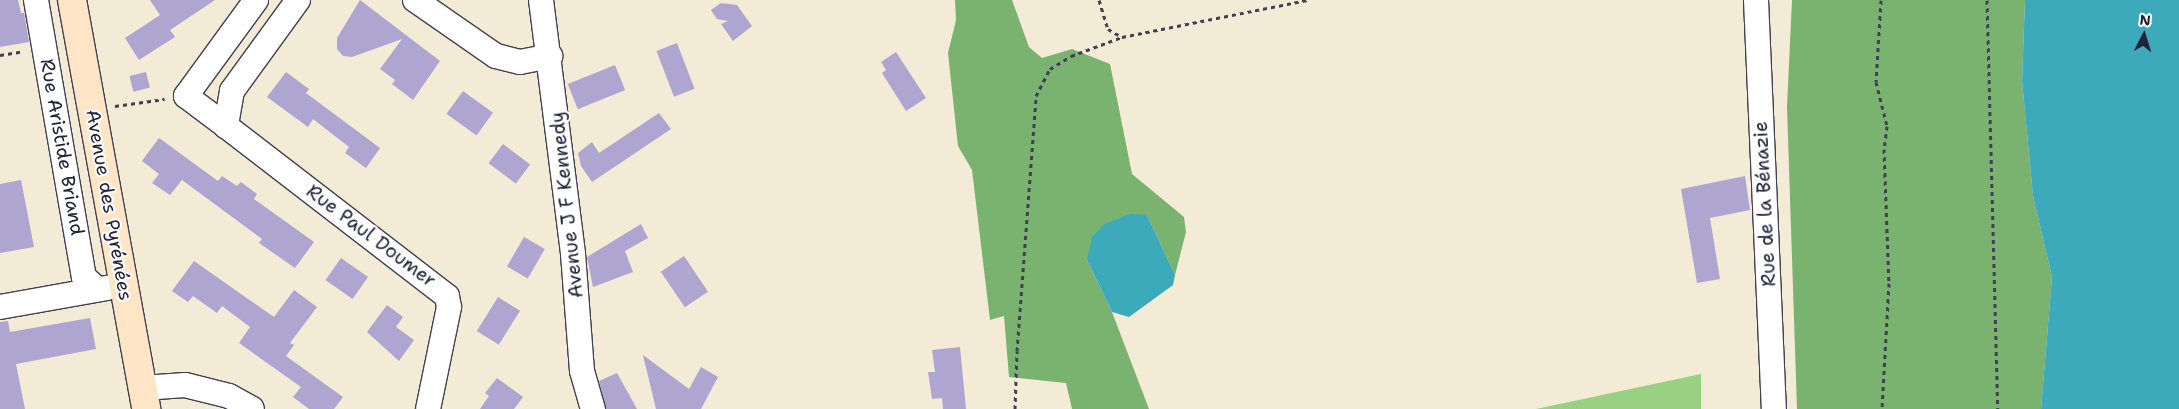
<!DOCTYPE html>
<html>
<head>
<meta charset="utf-8">
<style>
	body { margin:0 }
	#map { position:relative; width:2179px; height:409px; overflow:hidden; background:#f3ebd6; font-family:"Shantell Sans",sans-serif }
	div>[style] { position:absolute }
	.green>* { inset:0; background:#99d082 }
	.forest>* { inset:0; background:#7ab270 }
	.water>* { inset:0; background:#3caabb }
	.building>* { inset:0; background:#afa5d1; transform-origin:0 0 }
	.path>* { height:3px; margin-top:-1.5px; transform-origin:0; background:repeating-linear-gradient(90deg,#414052 0 4px,transparent 0 8px) }
	.roads { filter:drop-shadow(1px 0 #414052) drop-shadow(-1px 0 #414052) drop-shadow(0 1px #414052) drop-shadow(0 -1px #414052) }
	.street>* { height:24px; margin:-12px; padding:0 12px; transform-origin:12px; border-radius:12px; background:#fff }
	.secondary>* { height:28px; margin:-14px; padding:0 14px; transform-origin:14px; border-radius:14px; background:#fde5c5 }
	span { translate:-50% -50%; white-space:nowrap; text-align:center; line-height:1.15; -webkit-text-stroke:4px #fff; paint-order:stroke }
	.street-label { font-size:19px; color:#22223b }
	.north { position:absolute; left:2119px; top:10px; width:50px; height:50px; -webkit-text-stroke:4px #fff; paint-order:stroke; rotate:5deg; font-size:14px; font-weight:700; line-height:20px; text-align:center; color:#22223b }
	.north::after { content:''; display:block; margin:auto; width:18px; height:22px; background:#22223b; clip-path:polygon(50% 0,100% 100%,50% 72%,0 100%) }
</style>
</head>
<body>
<div id="map">
	<div class="green">
		<i style="clip-path:polygon(1701px 374px,1701px 409px,1536px 409px)"></i>
	</div>
	<div class="forest">
		<i style="clip-path:polygon(955px 0,1012px 0,1029px 47px,1042px 58px,1072px 49px,1110px 64px,1132px 174px,1184px 217px,1186px 232px,1175px 275px,1147px 215px,1087px 260px,1112px 312px,1149px 409px,1072px 409px,1066px 383px,1009px 377px,1004px 316px,990px 320px,972px 170px,958px 146px,948px 53px,956px 20px)"></i>
		<i style="clip-path:polygon(1792px 0,2025px 0,2022px 81px,2033px 196px,2052px 277px,2041px 409px,1797px 409px,1787px 107px)"></i>
	</div>
	<div class="water">
		<i style="clip-path:polygon(2025px 0,2179px 0,2179px 409px,2041px 409px,2052px 277px,2033px 196px,2022px 81px)"></i>
		<i style="clip-path:polygon(1130px 214px,1147px 215px,1175px 275px,1173px 285px,1129px 317px,1112px 312px,1087px 260px,1092px 237px,1105px 224px)"></i>
	</div>
	<div class="building">
		<i style="clip-path:polygon(0 0,18px 0,21px 13px,24px 13px,29px 42px,0 47px)"></i>
		<i style="clip-path:polygon(150px 0,215px 0,170px 30px,175px 37px,139px 60px,125px 38px,160px 15px)"></i>
		<i style="clip-path:polygon(360px 0,440px 61px,413px 100px,392px 84px,395px 80px,380px 69px,402px 39px,352px 57px,343px 56px,337px 49px,337px 38px)"></i>
		<i style="clip-path:polygon(721px 3px,737px 5px,752px 26px,733px 41px,721px 24px,728px 21px,717px 19px,711px 10px)"></i>
		<i style="left:677px;top:43px;width:49px;height:22px;rotate:69deg"></i>
		<i style="clip-path:polygon(896px 52px,926px 98px,906px 111px,882px 73px,886px 70px,881px 62px)"></i>
		<i style="left:615px;top:65px;width:27px;height:51px;rotate:68deg"></i>
		<i style="left:146px;top:72px;width:16px;height:17px;rotate:76deg"></i>
		<i style="clip-path:polygon(286px 72px,309px 89px,306px 93px,380px 148px,366px 168px,345px 153px,349px 147px,313px 119px,308px 127px,267px 97px)"></i>
		<i style="left:463px;top:91px;width:37px;height:28px;rotate:36deg"></i>
		<i style="clip-path:polygon(659px 113px,671px 129px,592px 182px,581px 166px,578px 153px,592px 142px,599px 153px)"></i>
		<i style="clip-path:polygon(159px 138px,218px 181px,222px 176px,237px 186px,241px 182px,257px 194px,254px 199px,314px 242px,295px 268px,259px 243px,262px 239px,182px 180px,170px 195px,152px 183px,159px 174px,142px 161px)"></i>
		<i style="left:503px;top:144px;width:34px;height:24px;rotate:37deg"></i>
		<i style="clip-path:polygon(1745px 176px,1750px 210px,1710px 218px,1720px 279px,1697px 283px,1681px 189px)"></i>
		<i style="clip-path:polygon(21px 180px,34px 247px,0 253px,0 184px)"></i>
		<i style="clip-path:polygon(641px 224px,648px 238px,625px 251px,633px 272px,593px 287px,587px 257px)"></i>
		<i style="left:524px;top:237px;width:24px;height:34px;rotate:30deg"></i>
		<i style="left:684px;top:256px;width:43px;height:28px;rotate:56deg"></i>
		<i style="left:341px;top:258px;width:33px;height:27px;rotate:35deg"></i>
		<i style="clip-path:polygon(194px 261px,274px 317px,294px 290px,317px 307px,290px 343px,294px 345px,286px 356px,343px 397px,334px 409px,309px 409px,293px 397px,301px 387px,239px 343px,250px 327px,222px 306px,217px 313px,193px 296px,188px 302px,172px 291px)"></i>
		<i style="left:498px;top:297px;width:26px;height:40px;rotate:32deg"></i>
		<i style="clip-path:polygon(387px 305px,403px 317px,396px 327px,414px 340px,399px 361px,367px 332px)"></i>
		<i style="clip-path:polygon(90px 318px,96px 349px,16px 364px,25px 409px,0 409px,0 322px,8px 321px,10px 332px)"></i>
		<i style="clip-path:polygon(960px 347px,966px 409px,943px 409px,942px 398px,932px 399px,928px 372px,935px 372px,932px 350px)"></i>
		<i style="clip-path:polygon(643px 355px,689px 389px,701px 367px,718px 377px,701px 409px,656px 409px)"></i>
		<i style="clip-path:polygon(617px 373px,637px 409px,606px 409px,599px 381px)"></i>
		<i style="clip-path:polygon(497px 378px,523px 397px,514px 409px,480px 409px,489px 396px,485px 393px)"></i>
	</div>
	<div class="path">
		<i style="left:1099px;top:0;width:30px;rotate:73deg"></i>
		<i style="left:1108px;top:29px;width:16px;rotate:30deg"></i>
		<i style="left:1122px;top:37px;width:189px;rotate:-11.3deg"></i>
		<i style="left:1881px;top:0;width:82px;rotate:93.5deg"></i>
		<i style="left:1876px;top:82px;width:45px;rotate:76deg"></i>
		<i style="left:1887px;top:126px;width:23px;rotate:97deg"></i>
		<i style="left:1884px;top:149px;width:134px;rotate:87.9deg"></i>
		<i style="left:1889px;top:283px;width:126px;rotate:93.2deg"></i>
		<i style="left:1987px;top:0;width:409px;rotate:88.5deg"></i>
		<i style="left:0;top:55px;width:24px;rotate:-9deg"></i>
		<i style="left:115px;top:106px;width:50px;rotate:-8deg"></i>
		<i style="left:1015px;top:409px;width:58px;rotate:-88deg"></i>
		<i style="left:1017px;top:351px;width:256px;rotate:-85.7deg"></i>
		<i style="left:1036px;top:96px;width:30px;rotate:-63deg"></i>
		<i style="left:1050px;top:69px;width:25px;rotate:-32deg"></i>
		<i style="left:1071px;top:56px;width:54px;rotate:-20.4deg"></i>
	</div>
	<div class="roads">
		<div class="street">
			<i style="left:36px;top:0;width:281px;rotate:80.2deg"></i>
			<i style="left:84px;top:277px;width:18px;rotate:43deg"></i>
			<i style="left:298px;top:0;width:112px;rotate:126deg"></i>
			<i style="left:232px;top:91px;width:36px;rotate:100deg"></i>
			<i style="left:226px;top:126px;width:279px;rotate:37.6deg"></i>
			<i style="left:447px;top:296px;width:11px;rotate:80deg"></i>
			<i style="left:449px;top:307px;width:104px;rotate:101.6deg"></i>
			<i style="left:415px;top:0;width:98px;rotate:34.7deg"></i>
			<i style="left:496px;top:56px;width:25px;rotate:14deg"></i>
			<i style="left:520px;top:62px;width:31px;rotate:-11deg"></i>
			<i style="left:541px;top:0;width:256px;rotate:82.8deg"></i>
			<i style="left:573px;top:254px;width:117px;rotate:85.6deg"></i>
			<i style="left:582px;top:371px;width:40px;rotate:74deg"></i>
			<i style="left:1756px;top:0;width:409px;rotate:87.5deg"></i>
			<i style="left:226px;top:126px;width:50px;rotate:-143.1deg"></i>
			<i style="left:186px;top:96px;width:119px;rotate:-53.9deg"></i>
			<i style="left:0;top:307px;width:109px;rotate:-10.1deg"></i>
			<i style="left:143px;top:388px;width:42px;rotate:-4.1deg"></i>
			<i style="left:185px;top:385px;width:45px;rotate:14deg"></i>
			<i style="left:229px;top:396px;width:26px;rotate:29deg"></i>
		</div>
		<div class="secondary">
			<i style="left:72px;top:0;width:416px;rotate:79.7deg"></i>
		</div>
	</div>
	<div class="street-label">
		<span style="left:62px;top:147px;rotate:80deg">Rue Aristide Briand</span>
		<span style="left:1765px;top:204px;rotate:-93deg">Rue de la Bénazie</span>
		<span style="left:109px;top:205px;rotate:80deg">Avenue des Pyrénées</span>
		<span style="left:567px;top:205px;rotate:-96deg">Avenue J F Kennedy</span>
		<span style="left:371px;top:236px;rotate:37deg">Rue Paul Doumer</span>
	</div>
	<div class="north">N</div>
</div>
</body>
</html>
